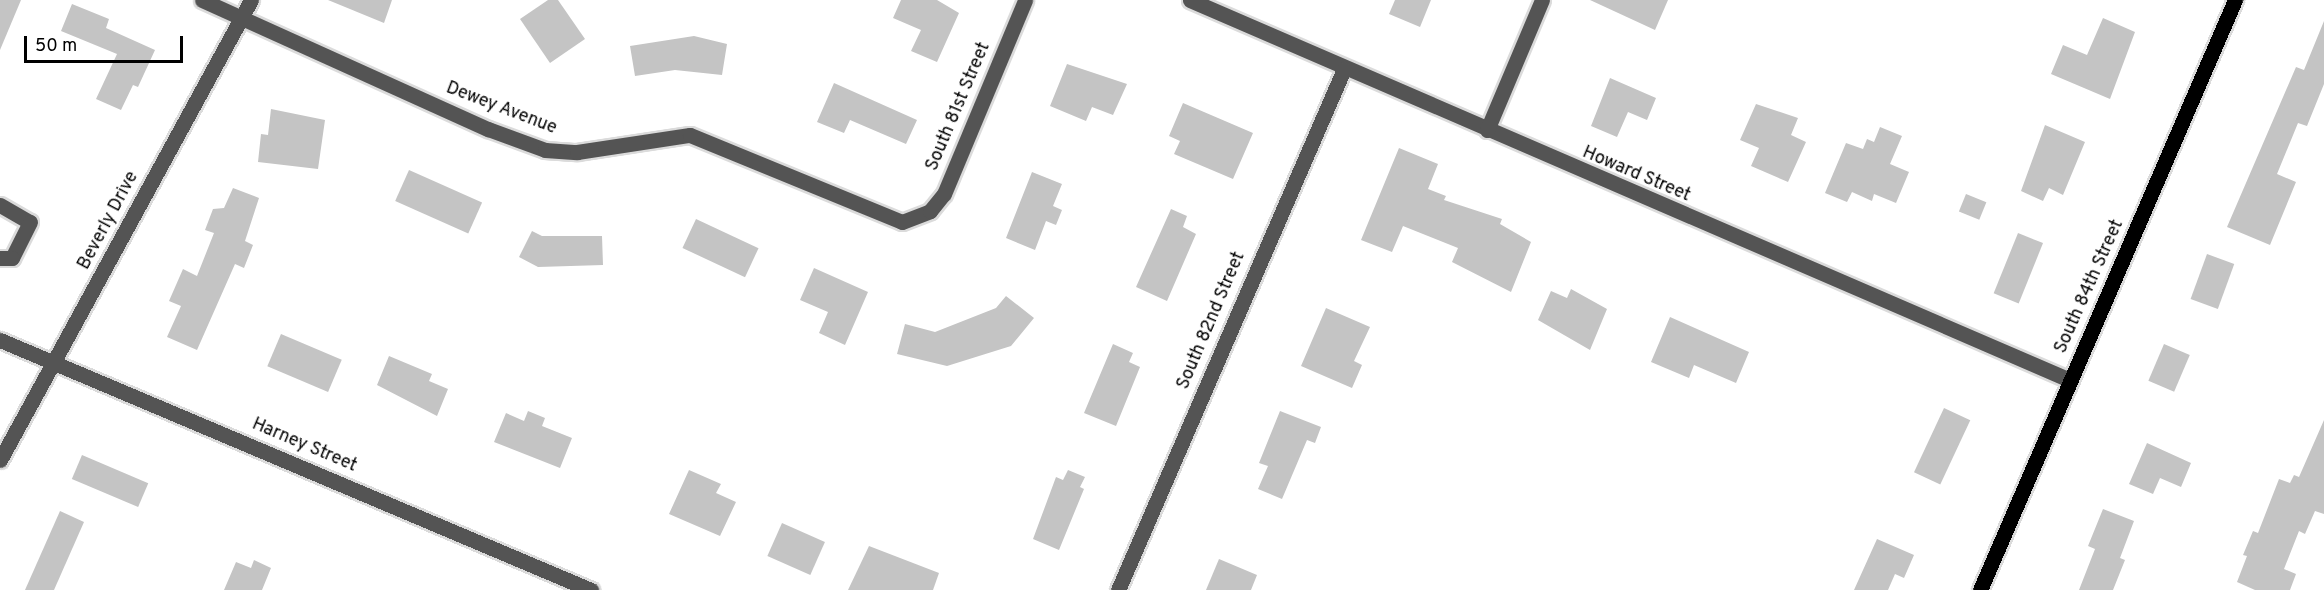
<!DOCTYPE html>
<html>
<head>
<meta charset="utf-8">
<style>
	body { margin:0 }
	#map { position:relative; width:2324px; height:590px; overflow:hidden; background:#fff; font-family:Overpass,sans-serif }
	div>[style] { position:absolute }
	.building>* { inset:0; background:#c4c4c4; transform-origin:0 0 }
	.roads { filter:drop-shadow(2px 0 #dbdbdb) drop-shadow(-2px 0 #dbdbdb) drop-shadow(0 2px #dbdbdb) drop-shadow(0 -2px #dbdbdb) }
	.minor>* { height:15px; margin:-7.5px; padding:0 7.5px; transform-origin:7.5px; border-radius:7.5px; background:#545454 }
	.major>* { height:15px; margin:-7.5px; padding:0 7.5px; transform-origin:7.5px; border-radius:7.5px; background:#000 }
	span { translate:-50% -50%; white-space:nowrap; text-align:center; line-height:1.15; -webkit-text-stroke:4.5px #fff; paint-order:stroke }
	.street-label { font-size:18px; color:#000 }
	.scale { position:absolute; left:24px; top:36px; width:159px; height:27px; box-sizing:border-box; border:3px solid #000; border-top:0; padding-left:8px; font-size:18px; line-height:21px; white-space:nowrap; color:#000; -webkit-text-stroke:4px #fff; paint-order:stroke }
</style>
</head>
<body>
<div id="map">
	<div class="building">
		<i style="clip-path:polygon(0 0,21px 0,0 50px)"></i>
		<i style="clip-path:polygon(328px 0,392px 0,384px 23px)"></i>
		<i style="clip-path:polygon(548px 0,558px 0,585px 39px,550px 63px,520px 19px)"></i>
		<i style="clip-path:polygon(901px 0,937px 0,959px 13px,937px 62px,911px 51px,921px 30px,893px 18px)"></i>
		<i style="clip-path:polygon(1395px 0,1431px 0,1420px 27px,1389px 14px)"></i>
		<i style="clip-path:polygon(1590px 0,1668px 0,1655px 30px)"></i>
		<i style="clip-path:polygon(72px 4px,109px 19px,106px 28px,155px 50px,138px 87px,133px 85px,121px 110px,96px 99px,117px 54px,61px 31px)"></i>
		<i style="clip-path:polygon(2103px 18px,2135px 32px,2110px 99px,2051px 74px,2063px 45px,2087px 55px)"></i>
		<i style="clip-path:polygon(2324px 21px,2324px 84px,2307px 126px,2298px 123px,2277px 174px,2296px 182px,2270px 245px,2227px 227px,2296px 67px,2304px 70px)"></i>
		<i style="clip-path:polygon(694px 36px,727px 44px,722px 75px,675px 70px,635px 76px,630px 46px)"></i>
		<i style="clip-path:polygon(1067px 64px,1127px 84px,1113px 115px,1092px 107px,1086px 121px,1050px 106px)"></i>
		<i style="clip-path:polygon(1610px 78px,1656px 98px,1647px 120px,1628px 112px,1617px 137px,1591px 126px)"></i>
		<i style="clip-path:polygon(834px 83px,917px 120px,906px 144px,850px 120px,844px 133px,817px 122px)"></i>
		<i style="clip-path:polygon(1183px 103px,1253px 133px,1233px 179px,1174px 154px,1180px 141px,1169px 136px)"></i>
		<i style="clip-path:polygon(1756px 104px,1798px 118px,1791px 135px,1806px 142px,1788px 182px,1751px 166px,1759px 148px,1740px 140px)"></i>
		<i style="clip-path:polygon(271px 109px,325px 120px,318px 169px,258px 162px,261px 134px,268px 135px)"></i>
		<i style="clip-path:polygon(2045px 125px,2085px 142px,2063px 195px,2049px 188px,2043px 201px,2021px 191px)"></i>
		<i style="clip-path:polygon(1880px 127px,1902px 136px,1890px 164px,1909px 172px,1896px 203px,1874px 194px,1872px 201px,1852px 192px,1847px 202px,1825px 193px,1846px 143px,1863px 149px,1867px 139px,1874px 142px)"></i>
		<i style="clip-path:polygon(1399px 148px,1438px 164px,1428px 189px,1446px 196px,1444px 200px,1502px 219px,1500px 224px,1531px 242px,1511px 292px,1452px 262px,1458px 248px,1403px 226px,1392px 252px,1361px 240px)"></i>
		<i style="left:409px;top:170px;width:80px;height:34px;rotate:24deg"></i>
		<i style="clip-path:polygon(1032px 172px,1062px 184px,1053px 206px,1062px 210px,1056px 225px,1046px 221px,1035px 250px,1006px 238px)"></i>
		<i style="clip-path:polygon(233px 188px,259px 198px,245px 241px,253px 245px,244px 268px,235px 264px,197px 350px,167px 337px,181px 306px,169px 301px,183px 269px,197px 276px,214px 233px,205px 230px,213px 209px,224px 208px)"></i>
		<i style="left:1966px;top:194px;width:22px;height:19px;rotate:22deg"></i>
		<i style="clip-path:polygon(1171px 209px,1187px 216px,1183px 227px,1196px 234px,1167px 301px,1136px 287px)"></i>
		<i style="left:696px;top:219px;width:69px;height:32px;rotate:25deg"></i>
		<i style="clip-path:polygon(532px 231px,542px 236px,602px 236px,603px 265px,538px 267px,519px 257px)"></i>
		<i style="left:2018px;top:233px;width:27px;height:65px;rotate:22deg"></i>
		<i style="left:2207px;top:254px;width:29px;height:48px;rotate:20deg"></i>
		<i style="clip-path:polygon(814px 268px,868px 292px,845px 345px,819px 333px,828px 312px,800px 300px)"></i>
		<i style="clip-path:polygon(1571px 289px,1607px 309px,1590px 350px,1538px 320px,1551px 291px,1567px 298px)"></i>
		<i style="clip-path:polygon(1006px 296px,1034px 318px,1011px 346px,947px 366px,897px 354px,905px 324px,935px 332px,996px 308px)"></i>
		<i style="clip-path:polygon(1326px 308px,1370px 327px,1354px 361px,1362px 365px,1352px 388px,1301px 366px)"></i>
		<i style="clip-path:polygon(1670px 317px,1749px 352px,1736px 383px,1694px 365px,1689px 378px,1651px 362px)"></i>
		<i style="left:281px;top:334px;width:66px;height:35px;rotate:23deg"></i>
		<i style="clip-path:polygon(1113px 344px,1133px 353px,1129px 362px,1140px 367px,1116px 426px,1084px 413px)"></i>
		<i style="left:2164px;top:344px;width:28px;height:40px;rotate:23deg"></i>
		<i style="clip-path:polygon(389px 356px,432px 374px,429px 381px,448px 389px,437px 416px,377px 385px)"></i>
		<i style="left:1944px;top:408px;width:29px;height:71px;rotate:25deg"></i>
		<i style="clip-path:polygon(528px 411px,545px 418px,542px 426px,572px 438px,560px 468px,494px 442px,506px 413px,524px 421px)"></i>
		<i style="clip-path:polygon(1280px 411px,1321px 427px,1315px 443px,1307px 440px,1282px 499px,1258px 489px,1268px 466px,1259px 463px)"></i>
		<i style="clip-path:polygon(2324px 420px,2324px 514px,2315px 511px,2305px 534px,2299px 531px,2284px 569px,2296px 574px,2290px 590px,2255px 590px,2237px 582px,2247px 556px,2243px 555px,2253px 531px,2258px 533px,2279px 479px,2290px 483px,2294px 475px,2299px 477px)"></i>
		<i style="clip-path:polygon(2147px 443px,2191px 463px,2181px 487px,2160px 478px,2153px 494px,2129px 484px)"></i>
		<i style="left:82px;top:455px;width:72px;height:26px;rotate:23deg"></i>
		<i style="clip-path:polygon(689px 470px,721px 484px,716px 493px,736px 502px,720px 536px,669px 514px)"></i>
		<i style="clip-path:polygon(1068px 470px,1085px 477px,1080px 487px,1084px 489px,1059px 550px,1033px 539px,1056px 477px,1063px 480px)"></i>
		<i style="clip-path:polygon(2103px 509px,2134px 521px,2120px 558px,2125px 560px,2113px 590px,2079px 590px,2095px 549px,2088px 546px)"></i>
		<i style="clip-path:polygon(60px 511px,84px 522px,54px 590px,25px 590px)"></i>
		<i style="left:782px;top:523px;width:47px;height:36px;rotate:24deg"></i>
		<i style="clip-path:polygon(1877px 539px,1914px 555px,1904px 578px,1895px 574px,1888px 590px,1854px 590px)"></i>
		<i style="clip-path:polygon(869px 546px,939px 573px,933px 590px,848px 590px)"></i>
		<i style="clip-path:polygon(1219px 559px,1257px 575px,1251px 590px,1206px 590px)"></i>
		<i style="clip-path:polygon(254px 560px,271px 568px,262px 590px,224px 590px,236px 562px,251px 568px)"></i>
	</div>
	<div class="roads">
		<div class="minor">
			<i style="left:202px;top:0;width:314px;rotate:24.3deg"></i>
			<i style="left:488px;top:129px;width:61px;rotate:20.2deg"></i>
			<i style="left:545px;top:150px;width:32px;rotate:4deg"></i>
			<i style="left:577px;top:152px;width:114px;rotate:-8.6deg"></i>
			<i style="left:690px;top:135px;width:229px;rotate:22.3deg"></i>
			<i style="left:902px;top:222px;width:30px;rotate:-21deg"></i>
			<i style="left:930px;top:211px;width:22px;rotate:-51deg"></i>
			<i style="left:944px;top:194px;width:210px;rotate:-67.3deg"></i>
			<i style="left:1190px;top:0;width:959px;rotate:23.36deg"></i>
			<i style="left:1487px;top:130px;width:141px;rotate:-67.1deg"></i>
			<i style="left:0;top:205px;width:34px;rotate:30deg"></i>
			<i style="left:30px;top:222px;width:40px;rotate:116.6deg"></i>
			<i style="left:12px;top:258px;width:12px;rotate:180deg"></i>
			<i style="left:0;top:340px;width:642px;rotate:22.93deg"></i>
			<i style="left:0;top:460px;width:524px;rotate:-61.38deg"></i>
			<i style="left:1118px;top:590px;width:568px;rotate:-66.55deg"></i>
		</div>
		<div class="major">
			<i style="left:1980px;top:590px;width:643px;rotate:-66.63deg"></i>
		</div>
	</div>
	<div class="street-label">
		<span style="left:959px;top:107px;rotate:-67deg">South 81st Street</span>
		<span style="left:501px;top:109px;rotate:21deg">Dewey Avenue</span>
		<span style="left:1636px;top:175px;rotate:23deg">Howard Street</span>
		<span style="left:109px;top:221px;rotate:-62deg">Beverly Drive</span>
		<span style="left:2090px;top:287px;rotate:-66deg">South 84th Street</span>
		<span style="left:1212px;top:321px;rotate:-67deg">South 82nd Street</span>
		<span style="left:304px;top:446px;rotate:23deg">Harney Street</span>
	</div>
	<div class="scale">50 m</div>
</div>
</body>
</html>
